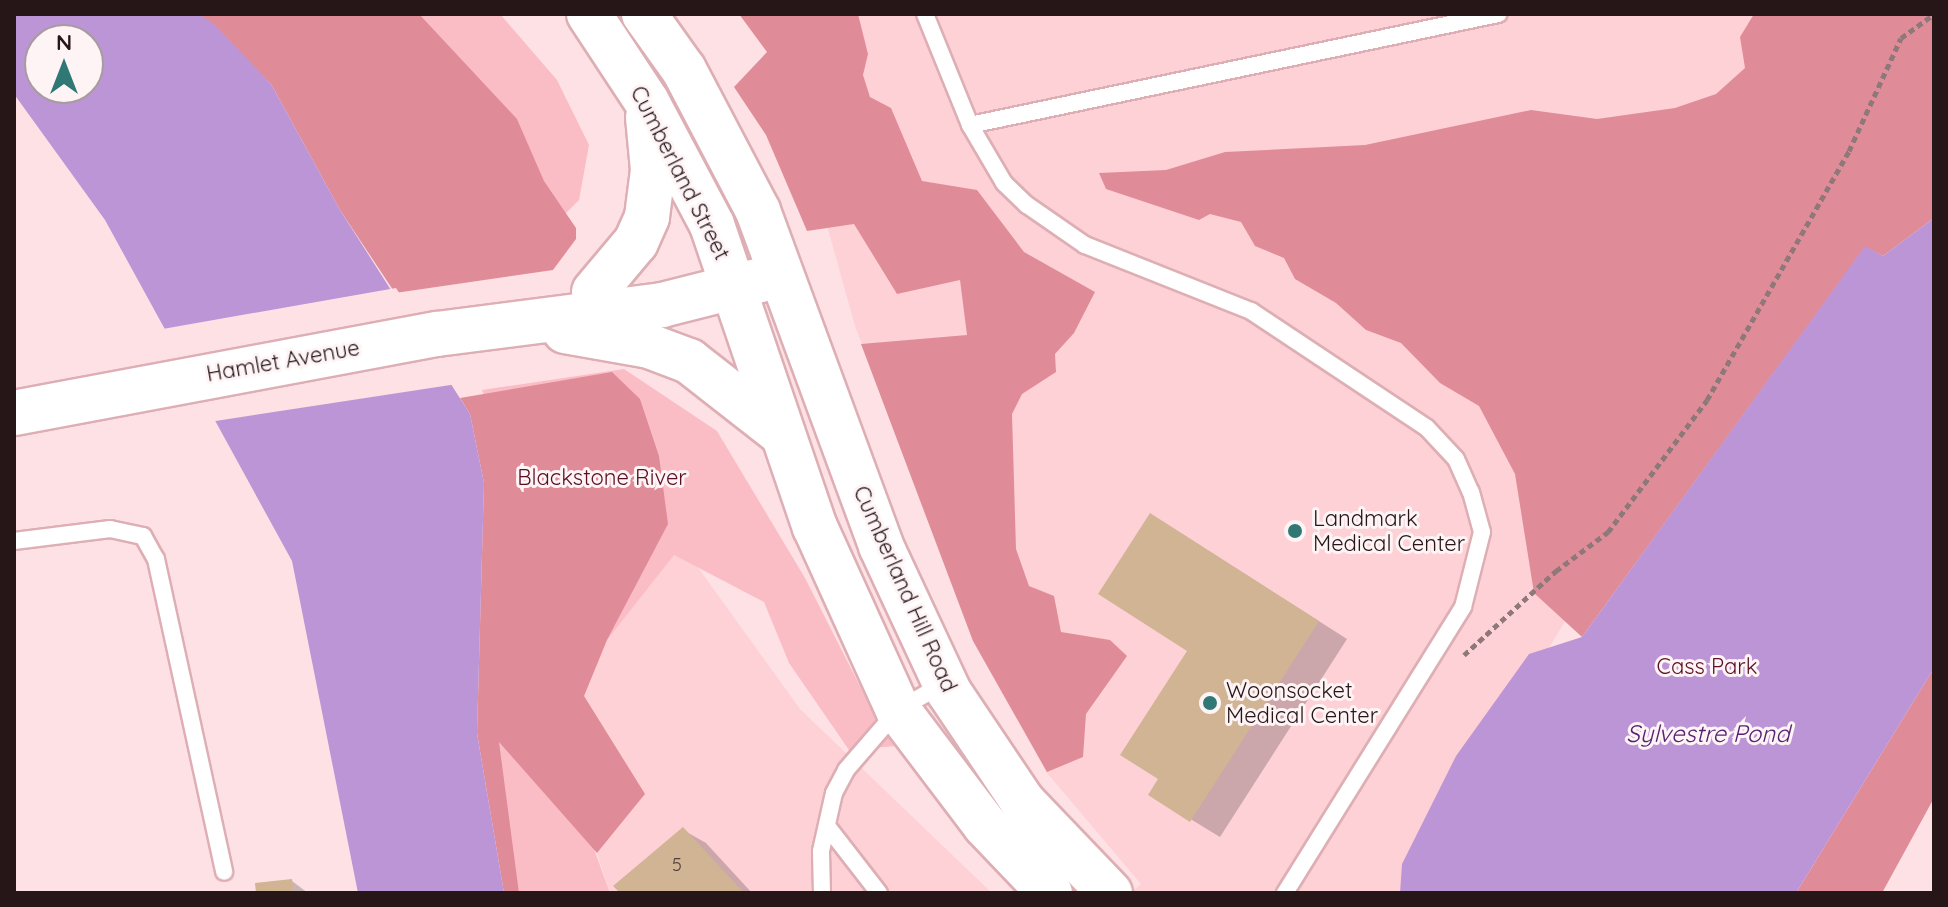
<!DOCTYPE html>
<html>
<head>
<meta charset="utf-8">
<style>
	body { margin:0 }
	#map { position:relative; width:1948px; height:907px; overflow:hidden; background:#fee1e4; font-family:Quicksand,sans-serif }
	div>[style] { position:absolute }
	.built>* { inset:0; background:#fed1d6 }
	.green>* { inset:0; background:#fbbdc5 }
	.forest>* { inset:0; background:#e08c98 }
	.water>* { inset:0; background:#bc95d7 }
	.pier>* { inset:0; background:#fee1e4 }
	.shadow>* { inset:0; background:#0003 }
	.building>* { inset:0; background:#d0b494 }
	.path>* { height:5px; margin-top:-2.5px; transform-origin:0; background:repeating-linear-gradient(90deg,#8e787a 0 6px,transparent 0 10px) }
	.roads { filter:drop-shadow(2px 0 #ddafb4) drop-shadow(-2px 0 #ddafb4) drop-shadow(0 2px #ddafb4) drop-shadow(0 -2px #ddafb4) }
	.lane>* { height:16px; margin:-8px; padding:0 8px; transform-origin:8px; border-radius:8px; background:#fff }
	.primary>* { height:44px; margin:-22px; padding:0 22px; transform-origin:22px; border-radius:22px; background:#fff }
	.dots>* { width:22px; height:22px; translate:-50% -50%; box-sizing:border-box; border:4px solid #fef4f5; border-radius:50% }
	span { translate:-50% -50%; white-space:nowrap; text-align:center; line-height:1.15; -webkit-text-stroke:6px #fef4f5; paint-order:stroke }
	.number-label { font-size:18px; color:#503e37 }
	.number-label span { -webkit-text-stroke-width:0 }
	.street-label { font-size:22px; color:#261618 }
	.park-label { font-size:22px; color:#5a1024 }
	.poi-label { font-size:22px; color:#261618 }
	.left { translate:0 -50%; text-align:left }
	.water-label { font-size:24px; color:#542271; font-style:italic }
	.frame { position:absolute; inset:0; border:16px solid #261618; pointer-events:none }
	.north { position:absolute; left:24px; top:24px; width:80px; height:80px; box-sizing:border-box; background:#fef4f5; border:2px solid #a89b9d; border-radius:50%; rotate:0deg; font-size:22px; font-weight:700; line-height:32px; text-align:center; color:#261618 }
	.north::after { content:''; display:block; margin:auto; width:28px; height:36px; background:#307875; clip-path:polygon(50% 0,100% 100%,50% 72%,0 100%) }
</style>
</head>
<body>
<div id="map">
	<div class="built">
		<i style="clip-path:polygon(855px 14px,1934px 14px,1400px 893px,1130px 893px,1141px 884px,1047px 773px,973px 641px,855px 326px,806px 150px)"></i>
		<i style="clip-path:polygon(676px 537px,800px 709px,992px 893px,610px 893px,597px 853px,645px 794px,584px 696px,607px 640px)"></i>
	</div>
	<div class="green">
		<i style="clip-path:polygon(252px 14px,500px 14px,557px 80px,589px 145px,579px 200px,529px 250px)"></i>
		<i style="clip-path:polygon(624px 369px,717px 431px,805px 578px,868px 702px,896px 746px,849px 750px,789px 663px,764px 602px,674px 555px,607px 640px,584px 696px,645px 794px,594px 849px,610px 893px,511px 893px,498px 741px,498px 432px,482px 390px)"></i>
	</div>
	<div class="forest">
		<i style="clip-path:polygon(199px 14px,419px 14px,517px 119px,544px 181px,576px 228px,576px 239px,553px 270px,395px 293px,340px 210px,271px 84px)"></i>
		<i style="clip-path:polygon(739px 14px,858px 14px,868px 54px,863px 75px,870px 97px,891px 108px,922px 181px,977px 190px,1024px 252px,1095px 292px,1074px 333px,1055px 354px,1056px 372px,1022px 394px,1012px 414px,1016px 549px,1029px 586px,1054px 596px,1061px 632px,1110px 640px,1127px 656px,1086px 714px,1083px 757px,1047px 772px,973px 641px,861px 344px,967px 335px,960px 280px,897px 294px,854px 224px,807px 231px,766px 135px,734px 87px,767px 52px)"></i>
		<i style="clip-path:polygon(1754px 14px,1934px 14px,1934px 218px,1883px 256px,1865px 247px,1582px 637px,1534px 593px,1515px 474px,1479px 406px,1440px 383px,1401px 343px,1366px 330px,1336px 303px,1295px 279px,1284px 258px,1255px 246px,1241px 222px,1210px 214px,1199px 220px,1106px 189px,1099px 173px,1166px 170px,1225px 152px,1365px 145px,1531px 110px,1597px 119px,1675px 108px,1716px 94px,1745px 68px,1740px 37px)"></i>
		<i style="clip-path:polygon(612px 372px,640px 399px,659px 456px,668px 524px,607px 640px,584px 696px,645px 794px,597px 853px,499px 742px,519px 893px,504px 893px,477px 733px,484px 483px,470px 414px,460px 398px)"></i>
		<i style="clip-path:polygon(1934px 668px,1934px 798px,1882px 893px,1796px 893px)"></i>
	</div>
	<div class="water">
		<i style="clip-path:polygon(evenodd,14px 14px,199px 14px,215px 25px,271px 84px,340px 210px,470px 414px,484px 483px,477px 733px,504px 893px,358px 893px,292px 561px,105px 220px,14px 94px,14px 14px,40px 40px,88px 40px,88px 88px,40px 88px,40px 40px)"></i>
		<i style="clip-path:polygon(1934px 218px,1934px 668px,1796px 893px,1400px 893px,1402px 864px,1456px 756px,1529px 654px,1582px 637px,1865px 246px,1883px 256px)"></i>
	</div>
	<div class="pier">
		<i style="clip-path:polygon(396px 288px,457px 384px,209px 422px,157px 330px)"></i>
	</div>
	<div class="shadow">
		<i style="clip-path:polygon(1179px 532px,1347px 639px,1220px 837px,1151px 795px,1161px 779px,1190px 650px)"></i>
		<i style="clip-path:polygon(683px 830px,706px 843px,752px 893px,622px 893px)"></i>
		<i style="clip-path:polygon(292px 881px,308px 893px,257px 893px)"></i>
	</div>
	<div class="building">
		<i style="clip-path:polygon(1150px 513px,1319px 621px,1190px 822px,1148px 795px,1158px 779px,1120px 755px,1187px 651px,1098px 594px)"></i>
		<i style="clip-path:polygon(683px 827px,744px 893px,620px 893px,613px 886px)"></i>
		<i style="clip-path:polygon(292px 879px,294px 893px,256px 893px,255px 883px)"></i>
	</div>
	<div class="path">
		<i style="left:1464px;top:655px;width:125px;rotate:-42.4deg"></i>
		<i style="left:1556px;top:571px;width:65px;rotate:-36.9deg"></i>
		<i style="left:1608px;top:532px;width:165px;rotate:-53.1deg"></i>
		<i style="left:1707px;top:400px;width:287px;rotate:-60.3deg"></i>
		<i style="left:1849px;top:151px;width:124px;rotate:-65.3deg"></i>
		<i style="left:1901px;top:38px;width:41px;rotate:-36deg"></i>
	</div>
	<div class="roads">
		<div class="lane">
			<i style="left:925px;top:14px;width:120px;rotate:67.9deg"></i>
			<i style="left:970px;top:125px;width:67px;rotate:59.6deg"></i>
			<i style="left:1004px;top:183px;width:32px;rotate:44deg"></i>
			<i style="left:1027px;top:205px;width:70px;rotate:34.6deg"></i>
			<i style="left:1085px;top:245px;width:179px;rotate:21.7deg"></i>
			<i style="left:1251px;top:311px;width:211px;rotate:33.6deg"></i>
			<i style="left:1427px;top:428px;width:42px;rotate:46.9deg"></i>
			<i style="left:1456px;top:459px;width:36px;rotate:66deg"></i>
			<i style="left:1471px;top:492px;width:41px;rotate:74.6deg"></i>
			<i style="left:1482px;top:532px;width:77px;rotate:104.2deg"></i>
			<i style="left:1463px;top:607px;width:337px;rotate:121.9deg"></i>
			<i style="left:970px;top:125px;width:540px;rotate:-11.87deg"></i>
			<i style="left:14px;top:541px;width:97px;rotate:-7.1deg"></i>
			<i style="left:110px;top:529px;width:34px;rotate:12deg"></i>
			<i style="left:143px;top:536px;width:26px;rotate:61deg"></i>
			<i style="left:156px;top:559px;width:320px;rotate:77.7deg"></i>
			<i style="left:827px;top:826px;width:85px;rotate:52.2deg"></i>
			<i style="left:822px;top:893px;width:42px;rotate:-91.4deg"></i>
			<i style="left:821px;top:851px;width:59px;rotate:-77.4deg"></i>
			<i style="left:834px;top:793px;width:26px;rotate:-62deg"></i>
			<i style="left:846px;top:770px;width:79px;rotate:-49.1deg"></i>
			<i style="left:898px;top:710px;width:52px;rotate:-30deg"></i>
		</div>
		<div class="primary">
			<i style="left:589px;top:14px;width:105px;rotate:56.6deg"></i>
			<i style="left:647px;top:102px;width:139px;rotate:62.1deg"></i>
			<i style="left:712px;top:225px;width:319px;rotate:71.2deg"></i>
			<i style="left:815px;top:527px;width:201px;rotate:65.6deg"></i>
			<i style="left:898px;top:710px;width:144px;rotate:52.9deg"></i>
			<i style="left:985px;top:825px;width:94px;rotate:46.3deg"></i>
			<i style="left:644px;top:14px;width:69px;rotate:54.5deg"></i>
			<i style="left:684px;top:70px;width:159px;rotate:62.3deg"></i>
			<i style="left:758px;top:211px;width:357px;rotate:69.8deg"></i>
			<i style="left:881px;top:546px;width:161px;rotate:65deg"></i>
			<i style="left:949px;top:692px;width:133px;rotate:56.1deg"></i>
			<i style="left:1023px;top:802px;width:126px;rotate:46.3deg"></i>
			<i style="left:594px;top:292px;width:65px;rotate:-50deg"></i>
			<i style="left:636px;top:242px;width:27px;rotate:-66deg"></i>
			<i style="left:647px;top:217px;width:47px;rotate:-82.7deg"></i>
			<i style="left:653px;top:170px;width:53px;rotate:-95.4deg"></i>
			<i style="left:565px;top:331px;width:85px;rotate:10.1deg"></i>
			<i style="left:649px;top:346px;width:43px;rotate:20.6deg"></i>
			<i style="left:689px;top:361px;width:117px;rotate:38deg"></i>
			<i style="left:14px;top:413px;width:430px;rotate:-10.6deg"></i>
			<i style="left:437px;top:334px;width:227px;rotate:-7.3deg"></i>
			<i style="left:662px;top:305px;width:102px;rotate:-14.2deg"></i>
		</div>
	</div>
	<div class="dots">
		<i style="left:1295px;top:531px;background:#307875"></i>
		<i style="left:1210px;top:703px;background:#307875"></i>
	</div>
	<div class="number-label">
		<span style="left:677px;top:865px">5</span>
	</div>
	<div class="street-label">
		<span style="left:680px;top:173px;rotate:63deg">Cumberland Street</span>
		<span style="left:283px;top:361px;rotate:-10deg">Hamlet Avenue</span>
		<span style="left:905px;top:589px;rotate:66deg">Cumberland Hill Road</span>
	</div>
	<div class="park-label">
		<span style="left:602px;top:478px">Blackstone River</span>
		<span style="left:1707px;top:667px">Cass Park</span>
	</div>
	<div class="poi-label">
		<span class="left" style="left:1313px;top:531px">Landmark<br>Medical Center</span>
		<span class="left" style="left:1226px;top:703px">Woonsocket<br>Medical Center</span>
	</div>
	<div class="water-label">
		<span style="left:1708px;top:734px">Sylvestre Pond</span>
	</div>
	<div class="frame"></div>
	<div class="north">N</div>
</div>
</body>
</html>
